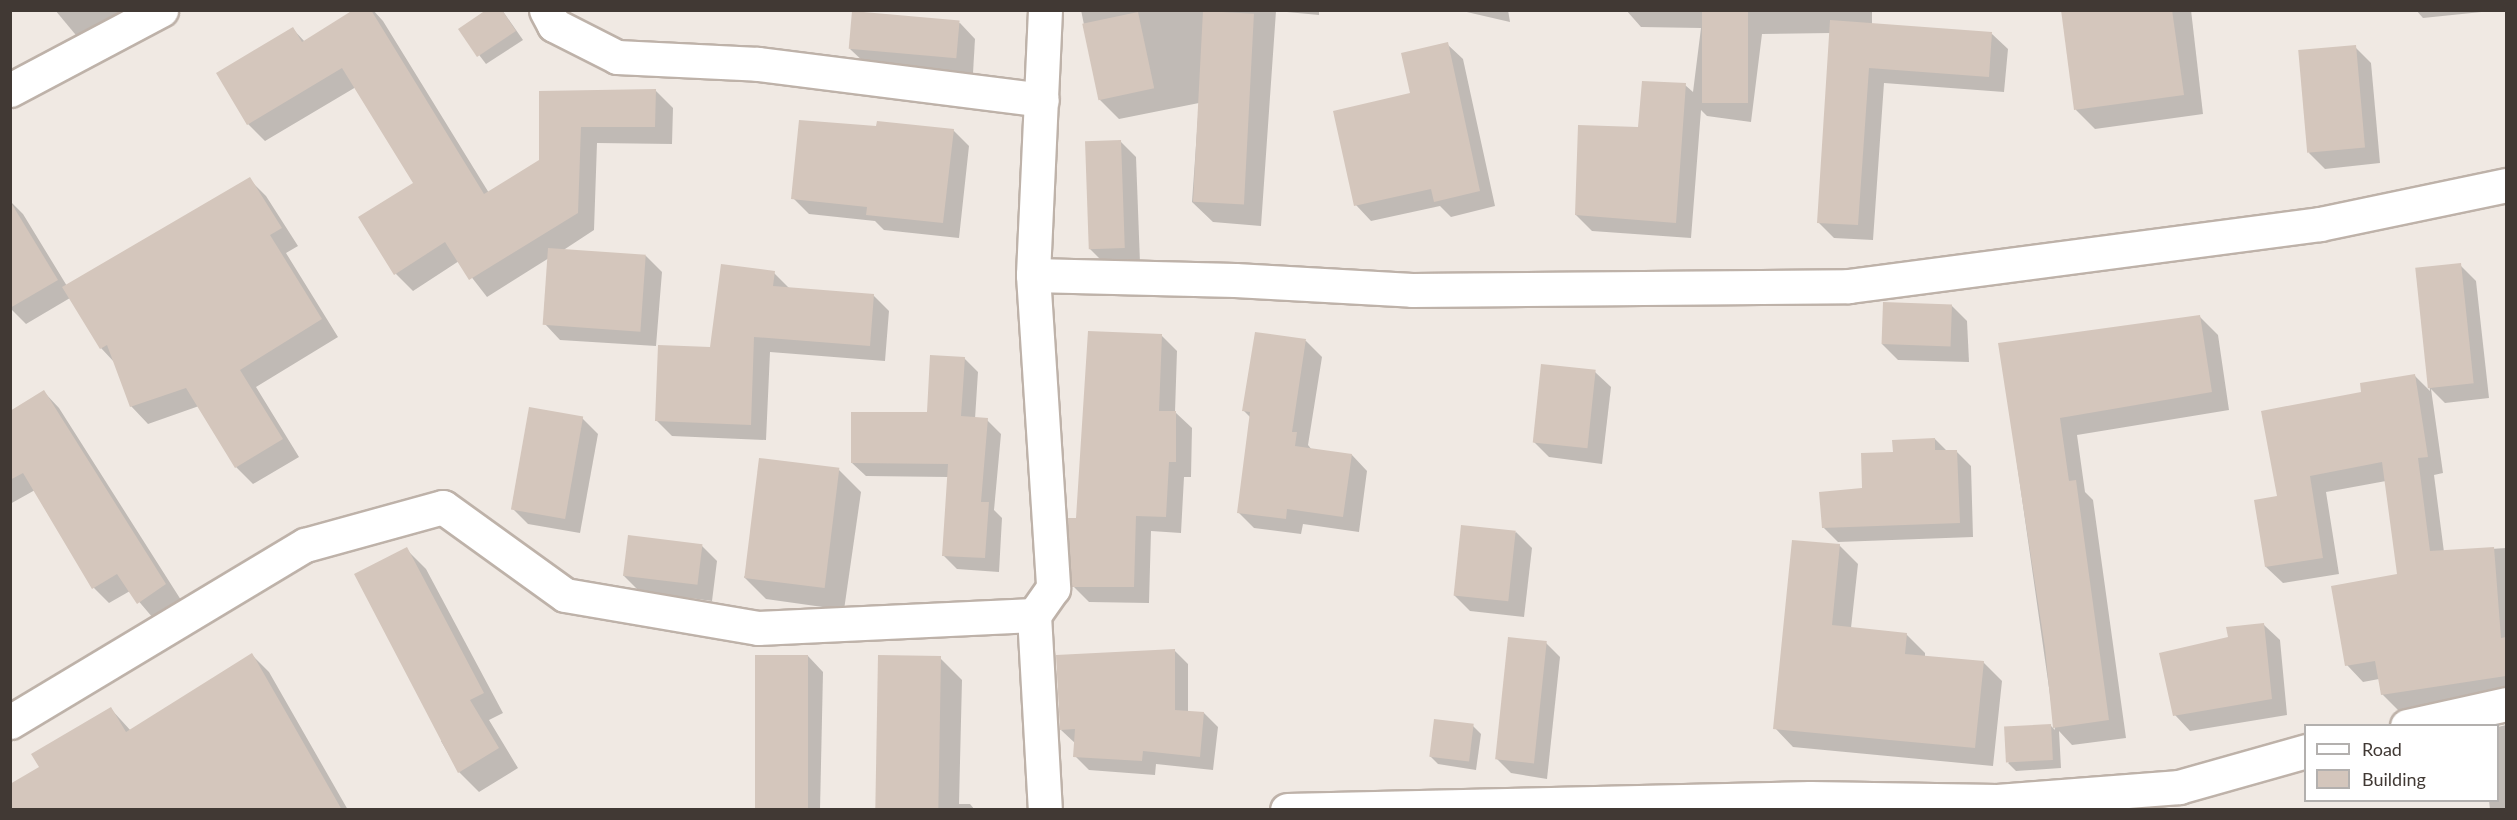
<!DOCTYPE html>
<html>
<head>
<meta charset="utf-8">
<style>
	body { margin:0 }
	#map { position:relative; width:2517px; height:820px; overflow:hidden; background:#f0e9e3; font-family:Lato,sans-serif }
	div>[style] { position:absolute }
	.shadow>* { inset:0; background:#0003 }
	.building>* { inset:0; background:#d4c6bc; transform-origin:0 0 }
	.roads { filter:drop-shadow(2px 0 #beb2a9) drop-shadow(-2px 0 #beb2a9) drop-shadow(0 2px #beb2a9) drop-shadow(0 -2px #beb2a9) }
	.street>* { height:33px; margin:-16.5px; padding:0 16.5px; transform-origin:16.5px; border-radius:16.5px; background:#fff }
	span { translate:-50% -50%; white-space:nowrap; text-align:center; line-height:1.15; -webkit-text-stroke:6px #fff; paint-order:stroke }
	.frame { position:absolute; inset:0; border:12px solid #413934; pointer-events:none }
	.legend { position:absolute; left:2304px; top:724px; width:195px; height:78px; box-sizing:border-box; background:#fff; border:2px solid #b3b0ae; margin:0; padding:8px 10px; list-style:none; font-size:18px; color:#413934 }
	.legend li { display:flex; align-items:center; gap:12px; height:30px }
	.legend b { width:30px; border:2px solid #b3b0ae }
</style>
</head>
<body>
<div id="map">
	<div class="shadow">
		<i style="clip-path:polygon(55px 10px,147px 10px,85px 46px)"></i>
		<i style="clip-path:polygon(355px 10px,373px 10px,383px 21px,489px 193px,540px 161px,540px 93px,655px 90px,673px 108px,672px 144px,597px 143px,594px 230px,562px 251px,646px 256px,662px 272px,656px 346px,560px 340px,545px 324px,549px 258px,487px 297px,459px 261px,413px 291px,396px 274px,415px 183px,356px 87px,265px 141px,248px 124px,293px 29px,305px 42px)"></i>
		<i style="clip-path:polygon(502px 10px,523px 40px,486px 64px,460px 30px)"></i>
		<i style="clip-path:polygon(1081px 10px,1319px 10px,1319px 15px,1276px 11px,1261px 226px,1213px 222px,1192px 202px,1199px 103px,1119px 119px,1099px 99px)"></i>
		<i style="clip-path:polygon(1458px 10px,1508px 10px,1510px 22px)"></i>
		<i style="clip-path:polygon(1626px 10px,1872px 10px,1872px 24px,1992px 34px,2008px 49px,2004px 92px,1884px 83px,1873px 240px,1834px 238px,1818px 222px,1831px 33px,1762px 34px,1751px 122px,1707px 116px,1701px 110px,1691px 238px,1592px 231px,1576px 215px,1640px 129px,1685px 85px,1693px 92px,1701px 28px,1641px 27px)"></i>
		<i style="clip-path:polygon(2062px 10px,2191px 10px,2203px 114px,2095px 129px,2076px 110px)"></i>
		<i style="clip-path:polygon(2416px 10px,2501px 10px,2423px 18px)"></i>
		<i style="clip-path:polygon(960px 23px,975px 39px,973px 73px,866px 64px,850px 49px)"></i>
		<i style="clip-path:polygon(1447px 44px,1463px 59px,1495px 206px,1451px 217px,1440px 206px,1371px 221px,1356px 205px,1412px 94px)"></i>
		<i style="clip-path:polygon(2355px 47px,2371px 63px,2380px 163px,2325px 169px,2309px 153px)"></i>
		<i style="clip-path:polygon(878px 128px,953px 130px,969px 146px,959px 238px,884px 230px,875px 221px,809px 214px,793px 198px)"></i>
		<i style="clip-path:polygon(1120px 141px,1136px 157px,1140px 263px,1106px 265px,1090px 249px)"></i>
		<i style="clip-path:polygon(249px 179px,266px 196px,298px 246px,286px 253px,338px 337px,256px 387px,299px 457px,253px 484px,236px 467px,199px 406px,148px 424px,131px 406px,115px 363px,101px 348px,70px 298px,26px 324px,10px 308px,10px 201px,23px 214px,67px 286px)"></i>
		<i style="clip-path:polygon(2460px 265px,2476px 281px,2489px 398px,2445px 403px,2431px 389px,2443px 473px,2434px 475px,2444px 552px,2506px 548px,2506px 705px,2484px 696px,2399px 711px,2382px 694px,2379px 679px,2363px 682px,2347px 665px,2399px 575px,2386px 481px,2326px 492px,2339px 574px,2283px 583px,2266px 567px,2278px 497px,2363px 393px,2415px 376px,2430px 391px,2416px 270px)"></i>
		<i style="clip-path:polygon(774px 273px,790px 289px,873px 295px,889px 311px,885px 361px,770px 352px,766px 440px,672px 436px,656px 420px)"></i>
		<i style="clip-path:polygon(1951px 305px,1967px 321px,1969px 362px,1898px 360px,1882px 344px)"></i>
		<i style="clip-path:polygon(2200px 317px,2218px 335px,2229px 410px,2077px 435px,2085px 492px,2093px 500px,2126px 738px,2072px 745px,2059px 731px,2061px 768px,2016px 771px,2008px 763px,2051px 726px,2055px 730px,2000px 344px)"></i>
		<i style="clip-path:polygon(1256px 333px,1306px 341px,1322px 357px,1308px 445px,1312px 450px,1352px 455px,1367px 471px,1359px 532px,1303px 524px,1301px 534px,1254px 528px,1238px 512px,1251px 418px,1243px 410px)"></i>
		<i style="clip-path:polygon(1161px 335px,1177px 351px,1175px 412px,1192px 428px,1191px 477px,1184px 477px,1181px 533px,1151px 531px,1149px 603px,1089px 602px,1073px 586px,1077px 520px)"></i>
		<i style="clip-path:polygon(964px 358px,978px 372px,975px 419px,987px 420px,1001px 434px,994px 510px,1002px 518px,999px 572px,957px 569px,944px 556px,948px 477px,866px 476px,852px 463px,928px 414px)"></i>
		<i style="clip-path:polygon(1595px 372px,1611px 387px,1602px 464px,1549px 457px,1533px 441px)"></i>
		<i style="clip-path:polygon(44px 392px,59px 408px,181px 600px,153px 618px,130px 591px,109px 603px,94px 588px,35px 490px,10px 504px,10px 413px)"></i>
		<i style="clip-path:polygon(582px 418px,598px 434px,580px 533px,528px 524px,512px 508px)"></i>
		<i style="clip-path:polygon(1935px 439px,1947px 451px,1956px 451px,1971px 466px,1973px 537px,1838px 542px,1823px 527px,1864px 490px,1895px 453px)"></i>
		<i style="clip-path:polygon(839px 470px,861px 492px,844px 610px,766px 599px,744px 577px)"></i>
		<i style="clip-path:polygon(1516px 532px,1532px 548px,1524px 617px,1470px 611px,1454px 595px)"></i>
		<i style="clip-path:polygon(701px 545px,717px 561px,712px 601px,639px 591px,623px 575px)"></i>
		<i style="clip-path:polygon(1839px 545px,1858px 564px,1851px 628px,1906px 634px,1925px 653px,1925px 657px,1983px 662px,2002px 681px,1993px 766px,1793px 747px,1775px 728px)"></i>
		<i style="clip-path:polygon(406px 549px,426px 569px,503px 713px,489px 720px,518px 768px,479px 792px,459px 772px,441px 741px,444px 740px)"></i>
		<i style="clip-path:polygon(2264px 625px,2280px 640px,2287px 715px,2190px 731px,2175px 715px,2229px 638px)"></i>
		<i style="clip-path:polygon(1546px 643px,1560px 657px,1547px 779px,1511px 773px,1497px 759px)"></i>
		<i style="clip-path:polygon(1174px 650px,1188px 664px,1188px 712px,1204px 713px,1218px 727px,1213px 770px,1156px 764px,1155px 775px,1089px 770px,1075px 756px,1076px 744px,1061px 730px)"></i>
		<i style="clip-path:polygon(252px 655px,269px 672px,348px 810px,10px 810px,41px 767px,111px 709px,131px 731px)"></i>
		<i style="clip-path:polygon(808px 656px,823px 672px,820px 810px,759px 810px)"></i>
		<i style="clip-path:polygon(940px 658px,962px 680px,959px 804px,970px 804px,975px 810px,875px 810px)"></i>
		<i style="clip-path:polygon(2506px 725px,2506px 810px,2490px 810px,2489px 800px,2498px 800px,2498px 727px)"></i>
		<i style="clip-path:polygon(1473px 726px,1481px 734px,1476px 770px,1438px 764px,1430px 756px)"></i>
	</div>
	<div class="building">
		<i style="clip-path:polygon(353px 10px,371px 10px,484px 194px,539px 160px,539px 91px,656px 89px,655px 127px,581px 127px,578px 213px,469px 280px,445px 242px,394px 275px,358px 217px,413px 183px,342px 68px,247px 125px,216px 73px,293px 27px,302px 42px)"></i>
		<i style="clip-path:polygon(486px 10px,502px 10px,516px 31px,477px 57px,458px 29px)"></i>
		<i style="left:1702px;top:10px;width:46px;height:93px"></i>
		<i style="clip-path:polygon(2061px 10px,2172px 10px,2184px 95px,2074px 110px)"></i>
		<i style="left:852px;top:11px;width:108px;height:38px;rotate:5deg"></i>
		<i style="left:1203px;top:11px;width:51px;height:191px;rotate:3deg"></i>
		<i style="left:1138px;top:12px;width:78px;height:57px;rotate:78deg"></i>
		<i style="clip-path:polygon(1830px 20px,1992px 32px,1989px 77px,1869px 68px,1858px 225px,1817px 223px)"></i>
		<i style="clip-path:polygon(1448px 42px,1480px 191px,1434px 202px,1431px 189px,1354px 206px,1333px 111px,1410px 93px,1401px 53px)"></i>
		<i style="left:2356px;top:45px;width:103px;height:58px;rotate:85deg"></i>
		<i style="clip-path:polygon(1642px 81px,1686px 83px,1676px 223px,1575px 215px,1578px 125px,1638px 127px)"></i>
		<i style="clip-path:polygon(799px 120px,876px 126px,877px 121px,954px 129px,943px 223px,866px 215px,867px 207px,791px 199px)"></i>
		<i style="left:1121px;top:140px;width:108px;height:36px;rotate:88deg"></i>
		<i style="clip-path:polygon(250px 177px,282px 228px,270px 235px,322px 319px,240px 370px,283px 439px,235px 468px,186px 388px,130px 407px,107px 345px,100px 349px,62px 287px)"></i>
		<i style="clip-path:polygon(10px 201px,58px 280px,10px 308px)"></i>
		<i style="left:548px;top:248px;width:98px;height:77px;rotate:4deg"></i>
		<i style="left:2461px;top:263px;width:121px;height:46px;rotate:84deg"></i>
		<i style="clip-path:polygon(721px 264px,775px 271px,773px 286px,874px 294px,870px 346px,754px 337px,751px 425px,655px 421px,658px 345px,710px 347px)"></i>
		<i style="left:1883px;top:302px;width:69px;height:42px;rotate:2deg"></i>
		<i style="clip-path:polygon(2200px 315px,2212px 392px,2060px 418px,2069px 481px,2076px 480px,2109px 720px,2053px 728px,2045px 648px,1998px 343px)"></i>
		<i style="clip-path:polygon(1088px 331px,1162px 334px,1159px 411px,1176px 411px,1176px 462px,1169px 462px,1166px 517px,1136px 516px,1134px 587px,1072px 587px,1067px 518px,1076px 518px)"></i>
		<i style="clip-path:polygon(1255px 332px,1306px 339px,1292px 432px,1297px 432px,1295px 446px,1352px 454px,1343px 517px,1287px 509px,1286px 519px,1237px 513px,1250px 412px,1242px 411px)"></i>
		<i style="clip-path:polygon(930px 355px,965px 357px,961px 416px,988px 418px,981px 502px,989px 502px,985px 558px,942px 556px,948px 464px,851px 463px,851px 412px,927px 412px)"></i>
		<i style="left:1541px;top:364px;width:55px;height:79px;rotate:6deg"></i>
		<i style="clip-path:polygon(2415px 374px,2428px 457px,2418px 458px,2430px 551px,2494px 547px,2501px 638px,2506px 637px,2506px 676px,2381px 695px,2375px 661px,2345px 666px,2331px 586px,2397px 574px,2382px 462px,2310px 476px,2323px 558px,2265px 567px,2254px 500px,2277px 496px,2261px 411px,2361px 392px,2360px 383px)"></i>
		<i style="clip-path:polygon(44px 390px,166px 584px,137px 604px,117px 574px,92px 589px,23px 473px,10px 480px,10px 411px)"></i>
		<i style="left:529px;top:407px;width:55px;height:104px;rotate:10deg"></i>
		<i style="clip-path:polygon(1935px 438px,1935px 450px,1957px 450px,1960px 523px,1822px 528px,1819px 492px,1862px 488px,1861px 453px,1893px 452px,1892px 440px)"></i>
		<i style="left:759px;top:458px;width:81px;height:121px;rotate:7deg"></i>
		<i style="left:1461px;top:525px;width:55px;height:71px;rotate:6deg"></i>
		<i style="left:628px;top:535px;width:75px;height:41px;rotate:7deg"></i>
		<i style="clip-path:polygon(1792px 540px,1840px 544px,1832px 625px,1907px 633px,1905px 654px,1984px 661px,1975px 748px,1773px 729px)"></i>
		<i style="clip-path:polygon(407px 547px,484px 693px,470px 700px,499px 748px,458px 773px,354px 574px)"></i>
		<i style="clip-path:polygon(2264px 623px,2272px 699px,2173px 716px,2159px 653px,2228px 637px,2226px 627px)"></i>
		<i style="left:1508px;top:637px;width:39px;height:123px;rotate:6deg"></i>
		<i style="clip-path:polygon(1175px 649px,1175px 710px,1204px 712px,1200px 757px,1143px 751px,1142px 761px,1073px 757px,1075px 729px,1060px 730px,1056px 655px)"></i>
		<i style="clip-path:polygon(252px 653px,342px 810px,10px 810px,10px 784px,39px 767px,31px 754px,111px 707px,126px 732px)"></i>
		<i style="left:755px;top:655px;width:53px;height:155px"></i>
		<i style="left:878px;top:655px;width:63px;height:155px;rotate:1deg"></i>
		<i style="left:1434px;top:719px;width:40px;height:38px;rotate:7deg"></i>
		<i style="left:2051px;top:724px;width:36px;height:47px;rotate:87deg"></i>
	</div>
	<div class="roads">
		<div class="street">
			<i style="left:546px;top:10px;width:17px;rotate:62deg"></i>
			<i style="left:554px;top:25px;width:71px;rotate:26.9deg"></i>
			<i style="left:617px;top:57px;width:141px;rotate:2.8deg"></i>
			<i style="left:758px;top:64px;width:286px;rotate:7.2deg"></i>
			<i style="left:1045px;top:10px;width:265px;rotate:92.6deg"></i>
			<i style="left:1033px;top:275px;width:314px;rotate:86.3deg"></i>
			<i style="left:1053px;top:588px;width:33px;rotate:125deg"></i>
			<i style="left:1034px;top:615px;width:195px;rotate:86.8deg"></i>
			<i style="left:10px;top:90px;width:171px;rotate:-27.9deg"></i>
			<i style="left:1033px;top:275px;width:202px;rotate:1.4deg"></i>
			<i style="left:1235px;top:280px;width:177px;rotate:3.2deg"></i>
			<i style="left:1412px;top:290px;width:437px;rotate:-0.5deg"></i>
			<i style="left:1849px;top:286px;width:475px;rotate:-7.5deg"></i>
			<i style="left:2320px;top:224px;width:190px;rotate:-11.8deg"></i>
			<i style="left:10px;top:722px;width:344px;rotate:-31deg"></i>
			<i style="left:305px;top:545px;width:143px;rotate:-15.4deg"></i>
			<i style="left:443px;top:507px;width:150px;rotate:35.8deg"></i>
			<i style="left:565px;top:595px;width:196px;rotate:9.7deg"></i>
			<i style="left:758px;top:628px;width:276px;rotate:-2.7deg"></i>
			<i style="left:2407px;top:726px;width:101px;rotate:-12.5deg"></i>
			<i style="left:1287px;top:810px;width:523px;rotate:-1.31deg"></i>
			<i style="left:1810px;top:798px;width:187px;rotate:0.9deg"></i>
			<i style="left:1997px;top:801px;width:183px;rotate:-4.4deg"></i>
			<i style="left:2179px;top:787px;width:132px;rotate:-15.8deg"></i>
		</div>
	</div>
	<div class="frame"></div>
	<ul class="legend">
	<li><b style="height:8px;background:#fff"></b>Road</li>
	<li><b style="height:16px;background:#d4c6bc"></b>Building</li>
	</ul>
</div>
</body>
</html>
